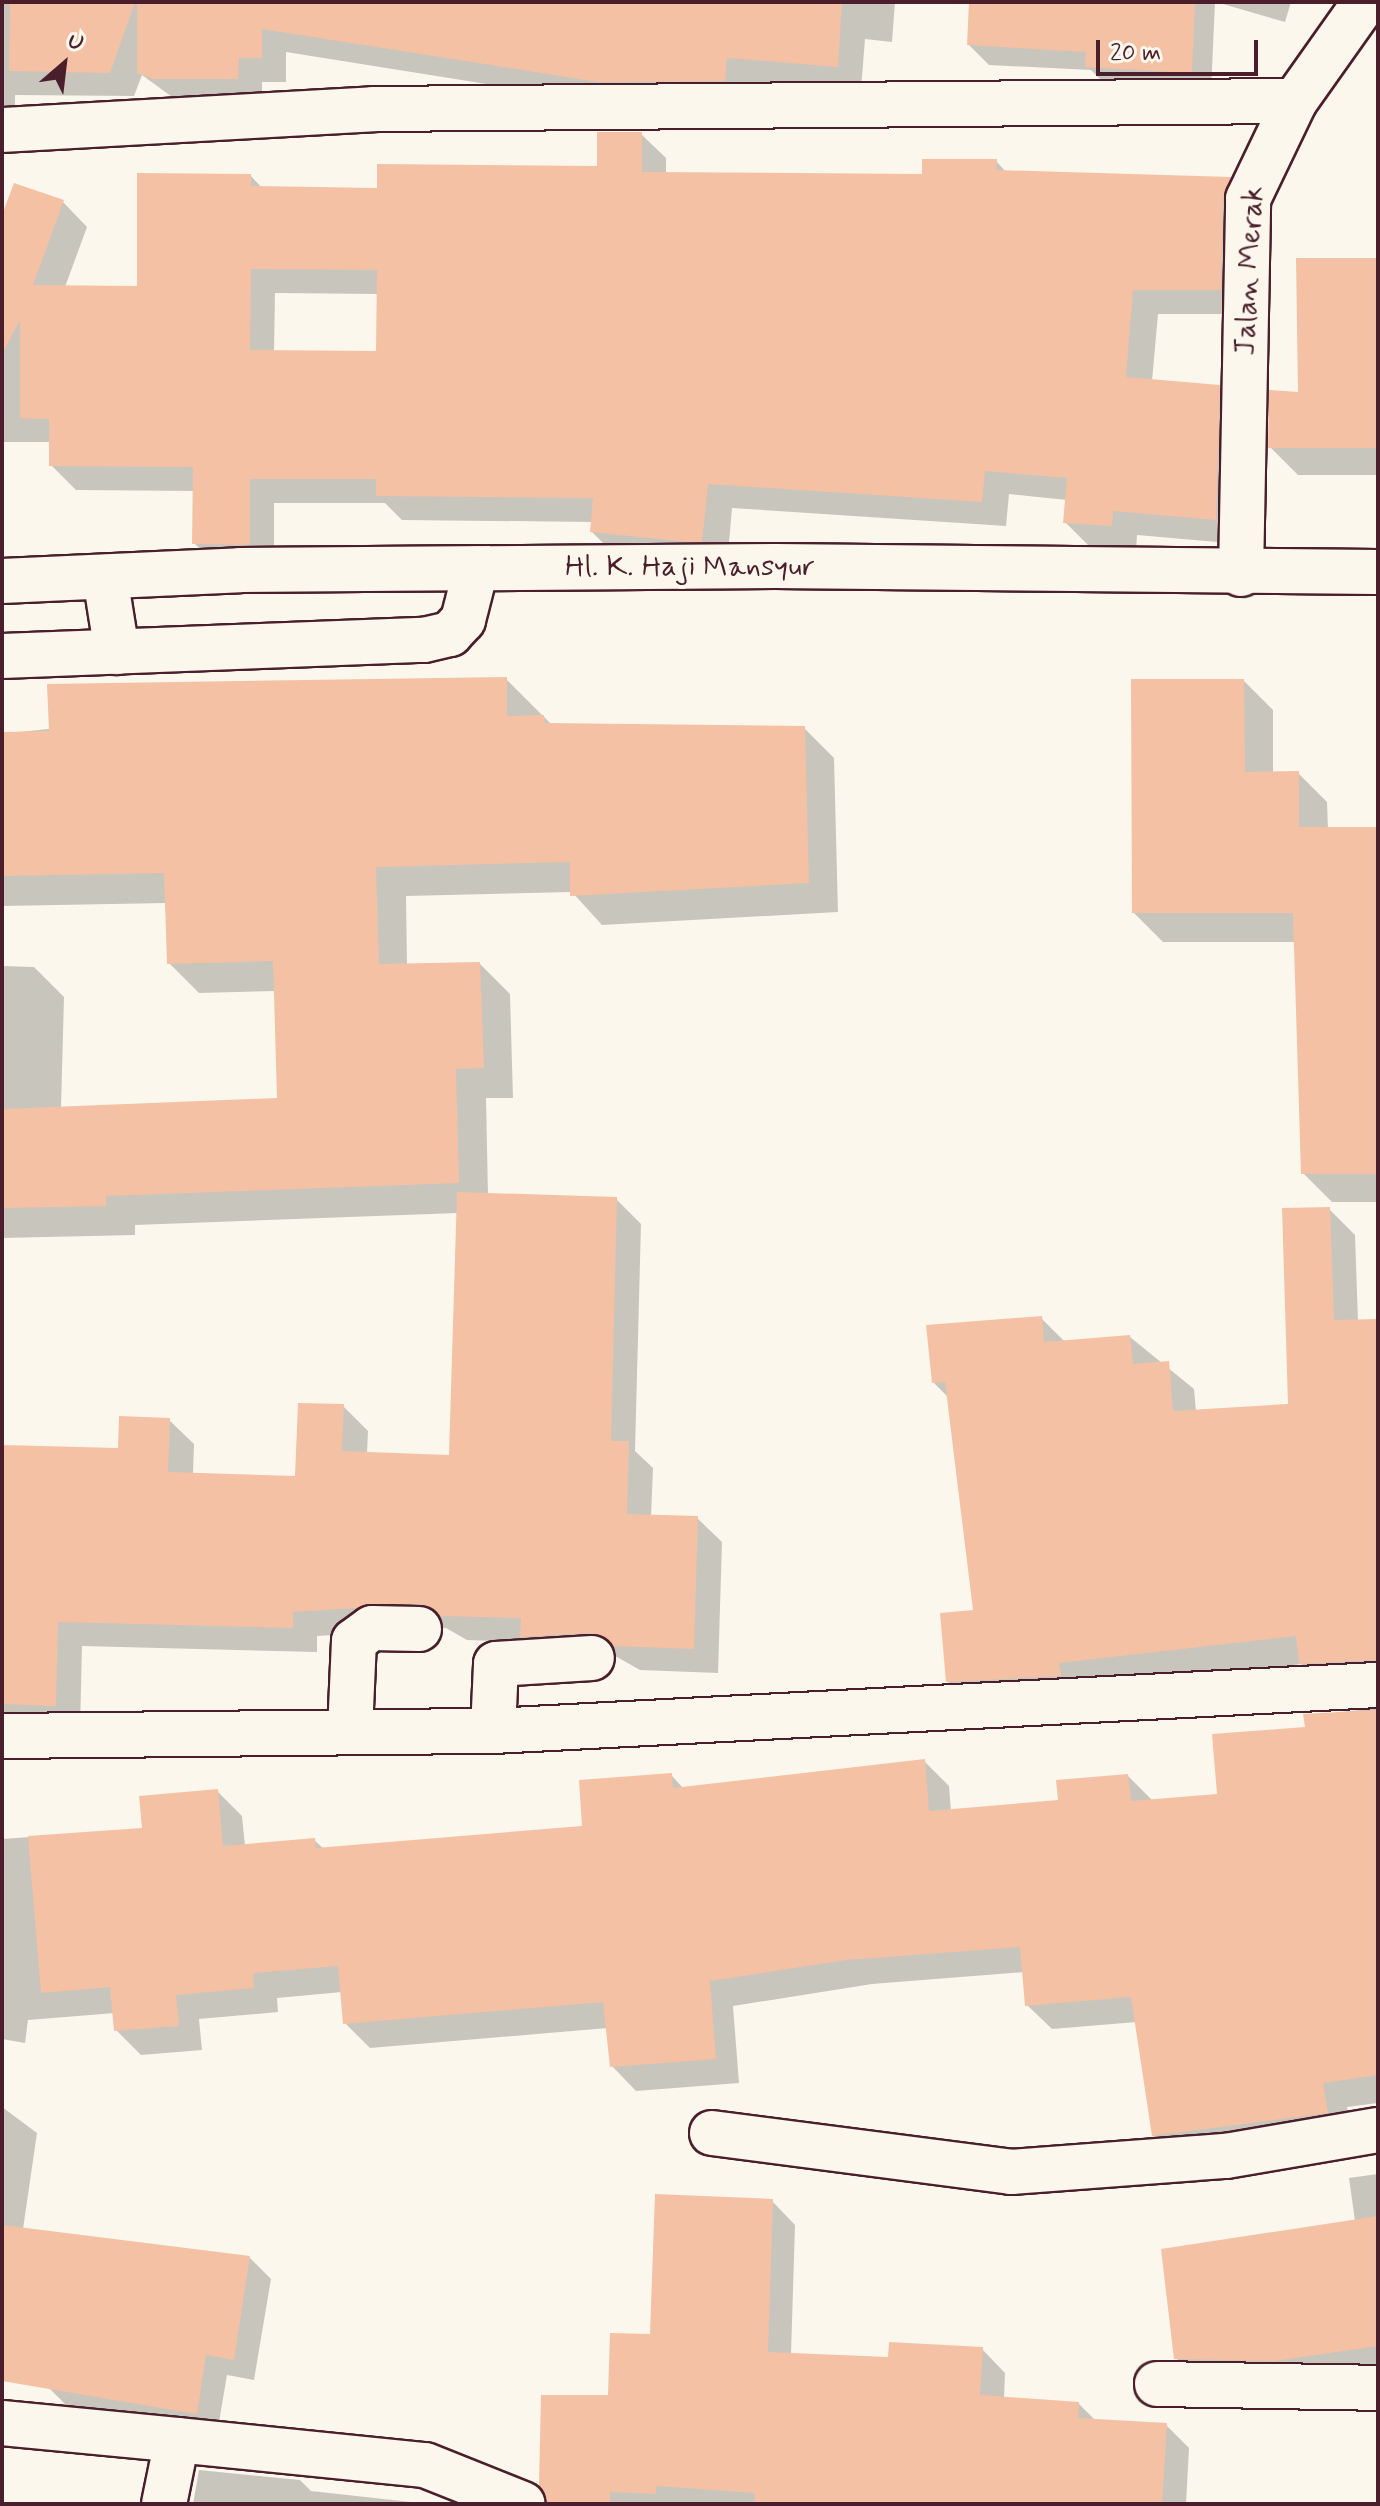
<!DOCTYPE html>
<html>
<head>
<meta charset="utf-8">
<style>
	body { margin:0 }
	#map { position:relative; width:1380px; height:2506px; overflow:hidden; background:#fbf7ec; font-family:Mynerve,sans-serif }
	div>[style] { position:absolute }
	.shadow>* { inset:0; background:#0003 }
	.building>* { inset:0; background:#f4c1a5 }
	.roads { filter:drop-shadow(2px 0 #4a1f2b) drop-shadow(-2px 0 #4a1f2b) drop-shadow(0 2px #4a1f2b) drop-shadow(0 -2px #4a1f2b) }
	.minor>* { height:44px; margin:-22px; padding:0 22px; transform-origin:22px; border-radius:22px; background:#fbf7ec }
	span { translate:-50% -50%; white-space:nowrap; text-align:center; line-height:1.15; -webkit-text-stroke:8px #fbf7ec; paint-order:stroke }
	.street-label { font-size:30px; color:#4a1f2b }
	.frame { position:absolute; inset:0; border:4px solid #4a1f2b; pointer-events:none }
	.north { position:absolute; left:24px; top:24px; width:80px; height:80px; -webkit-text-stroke:6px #fbf7ec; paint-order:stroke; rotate:28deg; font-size:22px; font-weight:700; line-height:32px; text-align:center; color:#4a1f2b }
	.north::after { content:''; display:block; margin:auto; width:28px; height:36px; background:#4a1f2b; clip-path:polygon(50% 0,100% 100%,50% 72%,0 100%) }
	.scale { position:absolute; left:1096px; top:40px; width:162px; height:36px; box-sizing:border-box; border:4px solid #4a1f2b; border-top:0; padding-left:10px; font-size:24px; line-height:28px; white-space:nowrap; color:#4a1f2b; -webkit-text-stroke:6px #fbf7ec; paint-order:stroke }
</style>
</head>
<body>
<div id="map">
	<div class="shadow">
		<i style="clip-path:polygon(2px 2px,895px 2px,892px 42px,865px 39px,861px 90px,751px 82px,749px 105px,624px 106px,286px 52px,286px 82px,262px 82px,262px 102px,179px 102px,142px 75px,134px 96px,15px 95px,15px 123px,2px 123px)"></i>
		<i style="clip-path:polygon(971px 2px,1215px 2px,1211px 92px,1107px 86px,1091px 70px,989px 65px,969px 45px)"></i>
		<i style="clip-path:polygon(1216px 2px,1291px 2px,1285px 22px)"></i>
		<i style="clip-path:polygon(evenodd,641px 134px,666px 158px,666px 174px,924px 176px,996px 161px,1007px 173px,1230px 179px,1255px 203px,1245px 314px,1158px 314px,1152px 381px,1219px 387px,1244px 412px,1240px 544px,1137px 535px,1136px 550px,1090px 547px,1065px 522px,1067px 500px,1009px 494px,1006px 526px,732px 508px,727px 566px,617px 557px,592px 532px,593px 522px,402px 520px,385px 503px,274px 503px,274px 569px,219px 568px,194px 543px,194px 491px,76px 490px,51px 465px,51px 442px,2px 442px,2px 212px,63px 202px,87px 227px,65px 287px,139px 288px,251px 176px,263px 189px,379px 190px,599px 168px,641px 134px,275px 293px,379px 294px,378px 353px,274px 352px,275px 293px)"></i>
		<i style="clip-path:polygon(1378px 260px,1378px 475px,1298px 475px,1270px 447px)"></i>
		<i style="clip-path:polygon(506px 679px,552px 725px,804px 728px,834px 758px,838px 912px,602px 925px,572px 892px,406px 896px,407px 965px,480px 964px,510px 994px,513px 1098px,486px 1098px,488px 1195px,616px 1199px,641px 1224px,635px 1451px,653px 1468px,651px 1517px,697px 1518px,722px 1542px,718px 1673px,640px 1670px,617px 1657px,547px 1661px,528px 1642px,467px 1640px,446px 1628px,317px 1636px,317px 1652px,82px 1646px,80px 1730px,2px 1728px,2px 1447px,120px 1450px,169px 1420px,194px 1444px,193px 1474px,297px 1478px,343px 1406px,368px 1431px,367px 1454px,451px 1457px,458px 1213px,135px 1225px,135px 1235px,2px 1238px,2px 966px,34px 967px,64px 997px,61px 1109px,279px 1100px,276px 991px,199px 993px,169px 963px,167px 903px,2px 906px,2px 734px)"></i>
		<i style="clip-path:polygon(1244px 681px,1273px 710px,1273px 774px,1298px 773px,1327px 802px,1328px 829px,1378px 829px,1378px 1202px,1332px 1202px,1303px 1173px,1296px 942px,1163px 942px,1134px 913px)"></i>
		<i style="clip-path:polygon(1329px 1209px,1355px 1235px,1358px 1321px,1378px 1321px,1378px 1689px,1327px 1689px,1301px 1664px,974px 1707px,948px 1682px,975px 1612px,949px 1398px,934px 1383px,1041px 1318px,1065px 1342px,1130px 1337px,1194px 1389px,1196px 1412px,1290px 1406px)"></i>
		<i style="clip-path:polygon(1378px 1708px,1378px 2103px,1347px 2107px,1352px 2137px,1178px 2160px,1153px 2136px,1137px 2022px,1052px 2029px,1027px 2005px,1024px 1972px,872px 1984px,733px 2006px,739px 2083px,636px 2091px,612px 2066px,608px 2028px,370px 2048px,345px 2023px,342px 1992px,277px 1998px,278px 2012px,199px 2019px,202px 2050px,141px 2055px,116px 2030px,115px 2013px,28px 2020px,25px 2043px,2px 2039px,2px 1839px,144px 1829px,217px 1791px,242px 1816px,245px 1846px,314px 1840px,324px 1849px,584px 1828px,671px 1775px,684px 1789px,924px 1761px,949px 1786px,951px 1811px,1060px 1802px,1128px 1776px,1153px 1801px,1220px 1796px,1307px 1729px,1306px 1716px)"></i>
		<i style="clip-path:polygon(2px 2107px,37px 2133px,23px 2229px,2px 2283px)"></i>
		<i style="clip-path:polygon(1378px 2174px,1378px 2374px,1201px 2383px,1176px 2358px,1355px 2221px,1349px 2178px)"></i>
		<i style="clip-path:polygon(772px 2201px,795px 2225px,791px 2355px,890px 2359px,982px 2349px,1005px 2373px,1004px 2398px,1078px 2403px,1096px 2421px,1166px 2425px,1189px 2448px,1186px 2504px,562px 2504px,610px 2397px,652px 2336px)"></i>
		<i style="clip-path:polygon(250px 2258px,271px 2279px,254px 2380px,227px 2375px,217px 2434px,70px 2409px,49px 2388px)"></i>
		<i style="clip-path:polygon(199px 2470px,300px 2480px,311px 2491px,429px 2504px,193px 2504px)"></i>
	</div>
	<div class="building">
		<i style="clip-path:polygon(10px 2px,135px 2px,110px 73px,9px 71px)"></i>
		<i style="clip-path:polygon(137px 2px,842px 2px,838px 67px,727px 58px,725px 81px,598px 82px,262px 29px,262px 58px,239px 58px,238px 79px,153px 79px,137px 73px)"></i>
		<i style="clip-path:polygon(969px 2px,1195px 2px,1192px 73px,1085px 67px,1086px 52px,967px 45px)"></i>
		<i style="clip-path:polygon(evenodd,597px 132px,642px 132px,642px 172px,922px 174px,922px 159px,997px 159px,996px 170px,1231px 177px,1223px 199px,1221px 290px,1133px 290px,1126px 377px,1220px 385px,1216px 520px,1113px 511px,1112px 526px,1063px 523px,1067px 478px,985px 471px,982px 502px,708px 484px,702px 542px,690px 542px,590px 532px,593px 498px,376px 496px,376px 479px,250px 479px,250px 545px,192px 544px,193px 467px,49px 466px,49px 419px,20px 418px,20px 320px,2px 354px,2px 215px,14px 183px,64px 200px,33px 285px,137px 286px,137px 173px,251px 174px,251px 186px,377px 188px,377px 164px,597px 166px,597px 132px,251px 269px,377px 270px,376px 351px,250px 350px,251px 269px)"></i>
		<i style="clip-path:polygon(1296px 258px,1378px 258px,1378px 448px,1268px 448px,1269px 390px,1298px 392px)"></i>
		<i style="clip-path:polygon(507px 677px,507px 716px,544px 715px,545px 723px,805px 726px,809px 883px,570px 896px,570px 862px,376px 867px,379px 964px,480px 962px,484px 1068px,456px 1069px,459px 1183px,106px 1196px,106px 1206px,2px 1208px,2px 1109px,277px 1098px,273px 961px,167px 964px,164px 873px,2px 876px,2px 732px,49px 731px,47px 684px)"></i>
		<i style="clip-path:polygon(1131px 679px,1244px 679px,1245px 772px,1299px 771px,1299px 827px,1378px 827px,1378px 1174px,1301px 1174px,1293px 913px,1132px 913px)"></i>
		<i style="clip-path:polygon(457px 1192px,617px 1197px,611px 1441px,629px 1441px,627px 1514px,698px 1516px,694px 1649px,614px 1646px,590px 1633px,520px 1637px,521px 1618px,440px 1616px,420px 1604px,293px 1612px,293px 1628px,58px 1622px,56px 1706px,2px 1704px,2px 1445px,118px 1448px,119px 1416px,170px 1418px,168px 1472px,295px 1476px,298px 1403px,344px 1404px,342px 1451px,449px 1455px)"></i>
		<i style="clip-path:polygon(1330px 1207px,1334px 1320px,1378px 1319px,1378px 1660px,1299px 1664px,1296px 1636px,1059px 1663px,1061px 1676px,946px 1682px,940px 1613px,973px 1610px,945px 1382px,932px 1383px,926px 1325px,1042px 1316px,1044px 1342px,1130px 1335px,1133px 1364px,1169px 1361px,1173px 1411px,1288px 1404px,1282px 1208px)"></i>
		<i style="clip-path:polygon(1378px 1710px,1378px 2075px,1323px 2083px,1328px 2113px,1152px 2136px,1131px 1997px,1025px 2006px,1020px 1947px,846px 1960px,710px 1981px,716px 2059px,610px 2067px,603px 2002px,343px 2024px,338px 1966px,253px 1973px,254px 1988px,176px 1995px,179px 2026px,114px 2031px,110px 1987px,41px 1993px,28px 1836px,142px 1828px,139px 1796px,218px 1789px,223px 1846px,315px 1838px,316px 1848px,582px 1826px,579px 1780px,672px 1773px,673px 1788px,925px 1759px,929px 1811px,1058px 1800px,1056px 1780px,1128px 1774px,1131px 1801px,1217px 1794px,1212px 1734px,1305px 1727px,1303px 1714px)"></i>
		<i style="clip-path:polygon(655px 2194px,773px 2199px,768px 2352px,888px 2357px,889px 2342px,983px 2347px,980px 2395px,1079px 2402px,1078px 2418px,1167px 2423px,1162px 2504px,754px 2504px,755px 2493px,656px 2486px,656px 2494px,610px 2492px,610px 2504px,547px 2504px,539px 2485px,541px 2395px,608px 2395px,610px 2333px,650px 2334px)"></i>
		<i style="clip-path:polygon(1378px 2216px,1378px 2346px,1275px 2361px,1174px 2359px,1161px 2249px)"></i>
		<i style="clip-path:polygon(2px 2225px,250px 2256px,234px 2360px,206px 2355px,197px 2414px,2px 2381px)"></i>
	</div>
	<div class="roads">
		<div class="minor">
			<i style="left:2px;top:130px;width:372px;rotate:-3.2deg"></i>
			<i style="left:373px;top:109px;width:922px;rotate:-0.5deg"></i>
			<i style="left:1241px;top:574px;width:375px;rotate:-88.9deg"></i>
			<i style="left:1248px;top:199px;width:109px;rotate:-64.4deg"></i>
			<i style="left:1295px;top:101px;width:121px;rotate:-54.7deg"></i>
			<i style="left:105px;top:577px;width:76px;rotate:80.9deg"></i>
			<i style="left:2px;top:581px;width:238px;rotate:-2.6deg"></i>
			<i style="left:240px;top:570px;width:535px;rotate:-0.43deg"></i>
			<i style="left:775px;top:566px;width:603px;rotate:0.57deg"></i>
			<i style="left:2px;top:656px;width:422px;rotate:-2.2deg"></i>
			<i style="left:424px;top:640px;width:27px;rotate:-13deg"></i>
			<i style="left:450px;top:634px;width:19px;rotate:-47deg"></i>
			<i style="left:463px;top:620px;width:53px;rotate:-75.7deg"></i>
			<i style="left:493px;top:1731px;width:67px;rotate:-87.4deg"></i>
			<i style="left:496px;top:1664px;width:96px;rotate:-3.6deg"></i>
			<i style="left:350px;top:1732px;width:91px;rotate:-87.5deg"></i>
			<i style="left:354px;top:1641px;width:22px;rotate:-36deg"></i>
			<i style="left:372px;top:1628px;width:47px;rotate:1.2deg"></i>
			<i style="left:2px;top:1736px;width:491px;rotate:-0.6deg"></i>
			<i style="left:493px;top:1731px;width:886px;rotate:-2.98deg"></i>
			<i style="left:712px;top:2133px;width:302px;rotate:7.4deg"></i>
			<i style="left:1011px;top:2172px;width:216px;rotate:-4.3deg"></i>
			<i style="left:1226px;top:2156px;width:154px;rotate:-9.7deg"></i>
			<i style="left:1157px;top:2384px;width:221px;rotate:1deg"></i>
			<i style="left:2px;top:2423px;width:176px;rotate:5.5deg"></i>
			<i style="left:164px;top:2504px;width:65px;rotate:-78.5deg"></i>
			<i style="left:177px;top:2440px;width:249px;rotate:5.8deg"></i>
			<i style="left:425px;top:2465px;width:105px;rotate:21.7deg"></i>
		</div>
	</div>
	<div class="street-label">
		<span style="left:1250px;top:271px;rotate:-87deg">Jalan Merak</span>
		<span style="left:690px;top:567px">Hl. K. Haji Mansyur</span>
	</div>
	<div class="frame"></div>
	<div class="north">U</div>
	<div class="scale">20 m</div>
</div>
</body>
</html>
